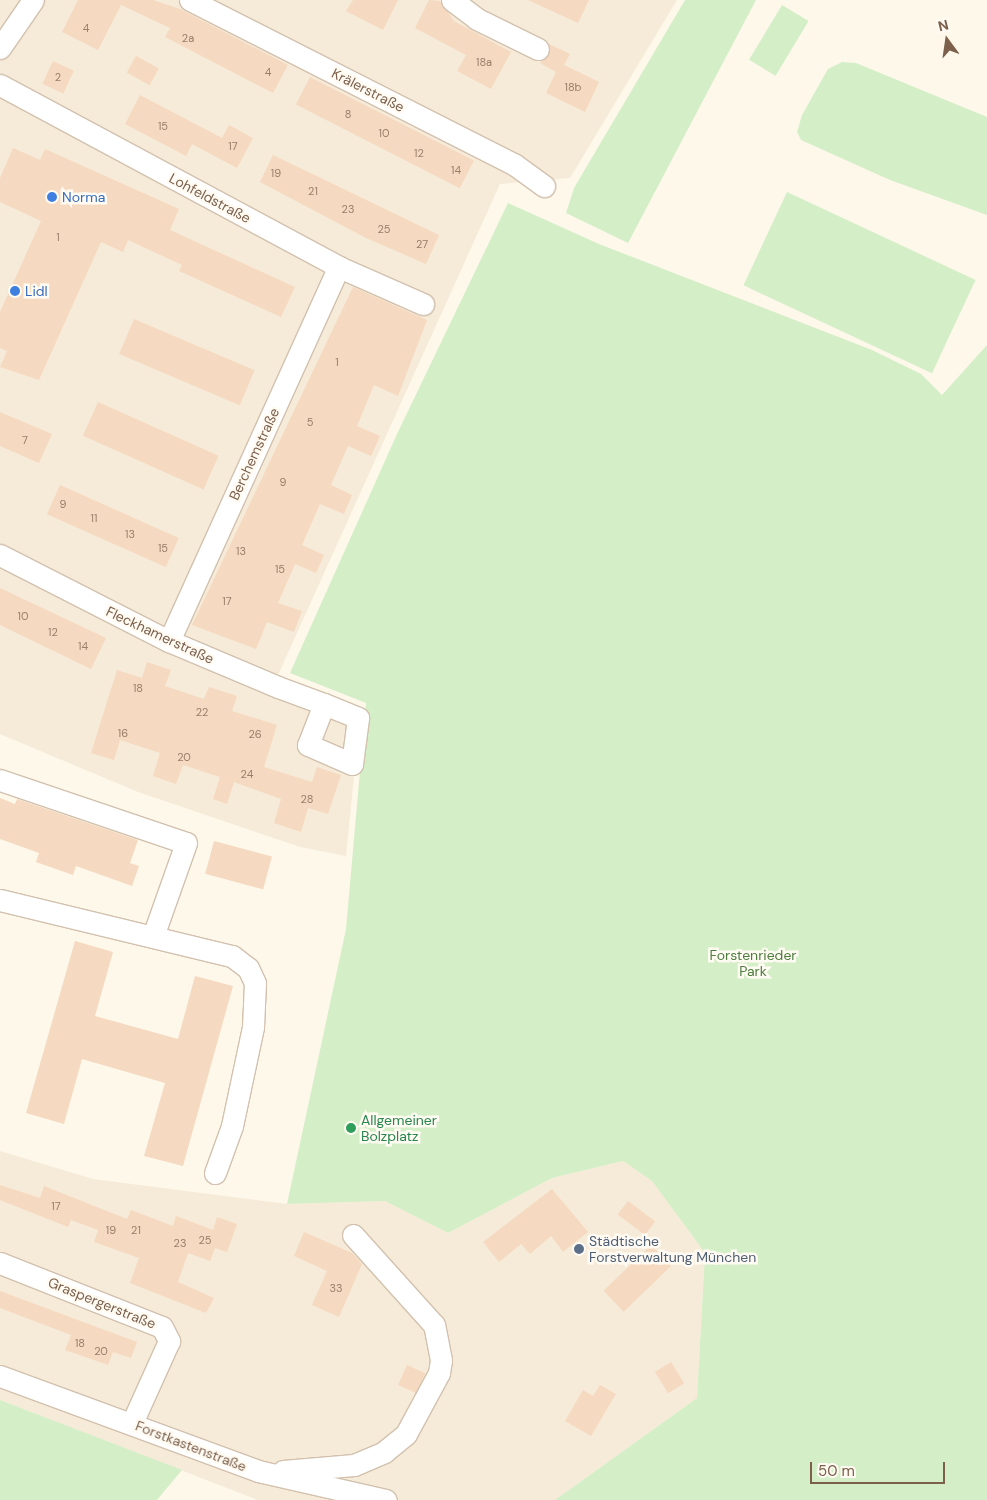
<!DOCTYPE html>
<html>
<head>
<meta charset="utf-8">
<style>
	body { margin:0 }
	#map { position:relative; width:987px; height:1500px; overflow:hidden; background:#fef8eb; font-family:"DM Sans",sans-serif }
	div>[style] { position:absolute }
	.residential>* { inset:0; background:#f6ebd8 }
	.green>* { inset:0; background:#d4eec7; transform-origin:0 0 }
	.building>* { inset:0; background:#f5d9c0; transform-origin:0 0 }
	.roads { filter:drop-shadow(1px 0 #d2c1ae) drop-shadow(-1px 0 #d2c1ae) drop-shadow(0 1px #d2c1ae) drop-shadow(0 -1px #d2c1ae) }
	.minor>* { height:21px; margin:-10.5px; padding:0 10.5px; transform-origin:10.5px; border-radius:10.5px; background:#fff }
	.dots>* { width:14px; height:14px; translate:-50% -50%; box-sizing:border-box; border:2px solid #fffbf3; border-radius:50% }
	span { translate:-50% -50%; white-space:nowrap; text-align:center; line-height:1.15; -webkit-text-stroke:5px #fffbf3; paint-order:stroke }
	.number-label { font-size:11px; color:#9a7e68 }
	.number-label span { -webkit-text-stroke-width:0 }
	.street-label { font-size:14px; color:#7c604b }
	.shop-label { font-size:14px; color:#366cbe }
	.left { translate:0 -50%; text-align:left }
	.park-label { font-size:14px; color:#4c7c3e }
	.leisure-label { font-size:14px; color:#27864d }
	.service-label { font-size:14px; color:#4e5e75 }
	.north { position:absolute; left:922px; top:15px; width:50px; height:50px; -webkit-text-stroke:4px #fffbf3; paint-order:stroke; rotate:346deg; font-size:14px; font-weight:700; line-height:20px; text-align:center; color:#7c604b }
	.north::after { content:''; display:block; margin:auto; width:18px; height:22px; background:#7c604b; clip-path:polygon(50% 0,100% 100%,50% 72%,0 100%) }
	.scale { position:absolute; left:810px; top:1462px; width:135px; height:22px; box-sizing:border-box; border:2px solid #7c604b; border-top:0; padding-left:6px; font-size:15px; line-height:18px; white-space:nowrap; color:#7c604b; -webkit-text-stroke:4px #fffbf3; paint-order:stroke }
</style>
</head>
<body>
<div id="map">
	<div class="residential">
		<i style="clip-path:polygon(0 0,677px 0,570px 178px,500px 184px,278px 675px,361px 707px,346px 856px,300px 847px,138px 792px,0 734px)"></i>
		<i style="clip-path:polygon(0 1151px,93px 1179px,287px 1204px,385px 1201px,448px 1233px,552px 1178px,623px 1161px,652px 1181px,705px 1253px,697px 1398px,555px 1500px,258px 1500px,0 1400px)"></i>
	</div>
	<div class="green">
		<i style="clip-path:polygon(685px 0,756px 0,628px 243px,566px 213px,574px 188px)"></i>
		<i style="left:782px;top:5px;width:31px;height:64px;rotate:31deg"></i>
		<i style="clip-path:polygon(842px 62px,856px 63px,987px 117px,987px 215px,890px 180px,801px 140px,797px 132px,802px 115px,828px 69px)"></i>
		<i style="left:787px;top:192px;width:208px;height:103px;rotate:25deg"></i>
		<i style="clip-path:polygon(508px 203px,599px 244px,872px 350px,921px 374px,942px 395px,987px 345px,987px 1500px,555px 1500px,697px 1398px,705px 1253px,652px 1181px,623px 1161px,552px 1178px,448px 1233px,385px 1201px,287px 1204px,346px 929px,366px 703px,290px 673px,397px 434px)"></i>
		<i style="clip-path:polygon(0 1400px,182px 1470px,157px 1500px,0 1500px)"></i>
	</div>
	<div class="building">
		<i style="clip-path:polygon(78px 0,153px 0,180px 9px,288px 65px,273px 93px,165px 37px,170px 28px,121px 5px,98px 50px,62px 32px)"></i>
		<i style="clip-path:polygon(353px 0,398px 0,383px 30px,346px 11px)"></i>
		<i style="clip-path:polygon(429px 0,440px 1px,454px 21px,511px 52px,491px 89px,457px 71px,466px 55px,415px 28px)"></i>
		<i style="clip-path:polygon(528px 0,589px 0,578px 23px)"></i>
		<i style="clip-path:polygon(549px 44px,570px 54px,564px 65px,599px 82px,585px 112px,546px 93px,556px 72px,540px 63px,549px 55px)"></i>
		<i style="left:136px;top:56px;width:26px;height:19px;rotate:29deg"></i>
		<i style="left:53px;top:61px;width:23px;height:25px;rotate:25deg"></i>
		<i style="left:310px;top:77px;width:184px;height:31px;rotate:27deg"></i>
		<i style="clip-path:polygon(140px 95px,222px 138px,229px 125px,253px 138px,237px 168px,192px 144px,186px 156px,125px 124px)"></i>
		<i style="clip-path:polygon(13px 148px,40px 160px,45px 149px,179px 209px,170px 230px,295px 287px,281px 317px,179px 271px,182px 265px,128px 240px,123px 252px,101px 242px,39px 380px,0 367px,7px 351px,0 348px,0 312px,41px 221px,0 202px,0 178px)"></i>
		<i style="clip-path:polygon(273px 155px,439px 235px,426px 264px,366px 238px,260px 182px)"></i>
		<i style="clip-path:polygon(353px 287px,427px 320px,398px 396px,374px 385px,357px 426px,380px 436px,371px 456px,348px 446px,331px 485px,352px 495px,344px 514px,320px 504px,302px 545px,324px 555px,316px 573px,295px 564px,278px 603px,302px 611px,294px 632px,267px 622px,256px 649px,192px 625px)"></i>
		<i style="left:134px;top:319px;width:131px;height:38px;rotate:23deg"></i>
		<i style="left:98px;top:402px;width:132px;height:37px;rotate:24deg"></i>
		<i style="clip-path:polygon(0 412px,52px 434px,39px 463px,0 446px)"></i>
		<i style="left:60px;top:485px;width:130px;height:32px;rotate:24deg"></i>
		<i style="clip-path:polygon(0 588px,106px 638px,91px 669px,0 625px)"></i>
		<i style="clip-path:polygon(147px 662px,171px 670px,165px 686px,204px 699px,209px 687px,237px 696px,232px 711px,277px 725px,264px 767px,312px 782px,317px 767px,341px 775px,328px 814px,308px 808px,301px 832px,274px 823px,281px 799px,234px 782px,227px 804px,213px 799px,220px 777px,183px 765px,176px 784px,153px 776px,160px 753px,120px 740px,114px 760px,91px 753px,117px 670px,142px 678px)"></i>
		<i style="clip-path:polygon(0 798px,15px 804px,17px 799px,138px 840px,130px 863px,139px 866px,132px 886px,76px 866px,73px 875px,36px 862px,39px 853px,0 839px)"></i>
		<i style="left:214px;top:841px;width:60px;height:34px;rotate:15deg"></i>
		<i style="clip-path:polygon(75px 941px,113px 952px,95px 1016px,178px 1039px,195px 976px,233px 986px,183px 1166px,144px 1156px,165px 1083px,82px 1059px,64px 1124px,26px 1113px)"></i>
		<i style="clip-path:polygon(0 1185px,40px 1198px,44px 1186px,127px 1219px,131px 1210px,173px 1226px,176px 1216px,213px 1230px,217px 1217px,237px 1224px,227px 1252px,215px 1248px,210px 1261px,188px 1253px,178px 1282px,214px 1298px,206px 1313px,130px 1283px,139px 1258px,94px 1242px,98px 1230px,71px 1220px,68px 1227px,0 1200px)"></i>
		<i style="clip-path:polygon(552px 1189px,588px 1232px,563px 1252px,551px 1236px,530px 1254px,521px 1244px,499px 1262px,483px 1242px)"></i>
		<i style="left:628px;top:1201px;width:34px;height:17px;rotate:37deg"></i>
		<i style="clip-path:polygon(304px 1232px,352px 1253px,362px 1264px,339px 1317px,312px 1305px,327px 1271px,294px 1256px)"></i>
		<i style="left:651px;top:1245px;width:29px;height:66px;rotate:46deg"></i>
		<i style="clip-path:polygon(0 1291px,137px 1342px,131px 1358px,113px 1352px,108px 1365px,65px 1350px,71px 1335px,0 1308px)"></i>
		<i style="left:671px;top:1362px;width:25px;height:19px;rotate:58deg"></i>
		<i style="left:407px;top:1365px;width:20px;height:22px;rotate:24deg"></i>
		<i style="clip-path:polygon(600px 1385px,616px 1394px,591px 1436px,565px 1421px,583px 1390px,593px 1396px)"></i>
	</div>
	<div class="roads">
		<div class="minor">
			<i style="left:190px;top:0;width:364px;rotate:26.9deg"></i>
			<i style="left:515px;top:165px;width:36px;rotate:36deg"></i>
			<i style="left:452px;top:0;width:31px;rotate:37deg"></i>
			<i style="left:477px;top:19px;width:68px;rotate:26.2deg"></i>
			<i style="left:0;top:48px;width:58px;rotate:-55.5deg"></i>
			<i style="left:0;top:85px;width:385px;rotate:28.2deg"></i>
			<i style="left:339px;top:267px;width:92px;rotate:23.8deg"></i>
			<i style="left:0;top:555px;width:190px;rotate:27deg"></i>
			<i style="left:169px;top:641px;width:118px;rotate:22.9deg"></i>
			<i style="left:278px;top:687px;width:49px;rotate:20.3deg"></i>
			<i style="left:324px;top:704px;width:37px;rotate:22deg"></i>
			<i style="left:358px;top:718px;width:46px;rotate:97.4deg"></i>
			<i style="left:352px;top:764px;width:48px;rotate:-156.6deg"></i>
			<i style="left:308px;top:745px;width:44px;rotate:-68.7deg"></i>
			<i style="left:169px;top:641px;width:411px;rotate:-65.6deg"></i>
			<i style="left:0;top:780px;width:196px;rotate:18.7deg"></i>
			<i style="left:186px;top:843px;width:99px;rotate:109.5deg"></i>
			<i style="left:0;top:900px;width:239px;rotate:13.6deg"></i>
			<i style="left:232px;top:956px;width:20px;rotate:37deg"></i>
			<i style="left:248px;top:968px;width:17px;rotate:65deg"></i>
			<i style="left:255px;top:983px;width:44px;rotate:92.6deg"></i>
			<i style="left:253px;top:1027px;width:101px;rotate:102deg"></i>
			<i style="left:232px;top:1126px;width:50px;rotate:109.9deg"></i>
			<i style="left:0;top:1263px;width:174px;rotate:21.6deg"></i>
			<i style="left:162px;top:1327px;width:16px;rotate:63deg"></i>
			<i style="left:169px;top:1341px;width:90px;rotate:114.3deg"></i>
			<i style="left:0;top:1376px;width:275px;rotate:20.2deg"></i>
			<i style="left:258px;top:1471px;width:131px;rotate:12.8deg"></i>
			<i style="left:283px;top:1471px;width:71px;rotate:-4.8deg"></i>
			<i style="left:354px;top:1465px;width:33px;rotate:-23deg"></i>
			<i style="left:384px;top:1452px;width:28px;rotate:-39deg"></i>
			<i style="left:406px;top:1434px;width:69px;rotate:-61.6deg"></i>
			<i style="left:439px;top:1373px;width:13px;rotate:-81deg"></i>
			<i style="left:441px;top:1360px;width:36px;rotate:-101deg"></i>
			<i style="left:434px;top:1325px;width:121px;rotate:-132deg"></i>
		</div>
	</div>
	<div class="dots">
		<i style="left:52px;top:197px;background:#3f7fe0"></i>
		<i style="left:15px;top:291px;background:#3f7fe0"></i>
		<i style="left:351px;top:1128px;background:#2e9e5b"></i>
		<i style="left:579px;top:1249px;background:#5c6f8a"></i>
	</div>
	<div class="number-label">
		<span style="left:86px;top:28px">4</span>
		<span style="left:188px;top:38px">2a</span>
		<span style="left:484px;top:62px">18a</span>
		<span style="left:268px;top:72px">4</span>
		<span style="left:58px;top:77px">2</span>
		<span style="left:573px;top:87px">18b</span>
		<span style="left:348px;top:114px">8</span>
		<span style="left:163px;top:126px">15</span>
		<span style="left:384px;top:133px">10</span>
		<span style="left:233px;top:146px">17</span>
		<span style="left:419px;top:153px">12</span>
		<span style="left:456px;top:170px">14</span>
		<span style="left:276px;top:173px">19</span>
		<span style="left:313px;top:191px">21</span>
		<span style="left:348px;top:209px">23</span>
		<span style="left:384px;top:229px">25</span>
		<span style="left:58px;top:237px">1</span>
		<span style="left:422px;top:244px">27</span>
		<span style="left:337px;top:362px">1</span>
		<span style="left:310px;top:422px">5</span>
		<span style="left:25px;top:440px">7</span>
		<span style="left:283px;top:482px">9</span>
		<span style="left:63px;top:504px">9</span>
		<span style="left:94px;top:518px">11</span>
		<span style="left:130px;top:534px">13</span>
		<span style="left:163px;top:548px">15</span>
		<span style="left:241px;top:551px">13</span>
		<span style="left:280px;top:569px">15</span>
		<span style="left:227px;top:601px">17</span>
		<span style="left:23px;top:616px">10</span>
		<span style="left:53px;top:632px">12</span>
		<span style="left:83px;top:646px">14</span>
		<span style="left:138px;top:688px">18</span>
		<span style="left:202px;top:712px">22</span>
		<span style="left:123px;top:733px">16</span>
		<span style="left:255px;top:734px">26</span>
		<span style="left:184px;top:757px">20</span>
		<span style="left:247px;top:774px">24</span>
		<span style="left:307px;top:799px">28</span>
		<span style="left:56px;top:1206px">17</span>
		<span style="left:111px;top:1230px">19</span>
		<span style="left:136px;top:1230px">21</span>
		<span style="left:205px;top:1240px">25</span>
		<span style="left:180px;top:1243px">23</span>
		<span style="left:336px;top:1288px">33</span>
		<span style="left:80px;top:1343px">18</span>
		<span style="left:101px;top:1351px">20</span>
	</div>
	<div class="street-label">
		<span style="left:368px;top:90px;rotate:27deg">Krälerstraße</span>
		<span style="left:210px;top:198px;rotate:28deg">Lohfeldstraße</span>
		<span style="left:254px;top:454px;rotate:-65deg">Berchemstraße</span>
		<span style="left:160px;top:635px;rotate:25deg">Fleckhamerstraße</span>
		<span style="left:102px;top:1303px;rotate:22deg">Graspergerstraße</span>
		<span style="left:191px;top:1446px;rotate:21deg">Forstkastenstraße</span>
	</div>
	<div class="shop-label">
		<span class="left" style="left:62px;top:197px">Norma</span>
		<span class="left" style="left:25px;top:291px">Lidl</span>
	</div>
	<div class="park-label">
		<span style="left:753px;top:963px">Forstenrieder<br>Park</span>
	</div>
	<div class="leisure-label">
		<span class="left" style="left:361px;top:1128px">Allgemeiner<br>Bolzplatz</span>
	</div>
	<div class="service-label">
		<span class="left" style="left:589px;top:1249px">Städtische<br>Forstverwaltung München</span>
	</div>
	<div class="north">N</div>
	<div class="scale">50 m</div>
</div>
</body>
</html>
